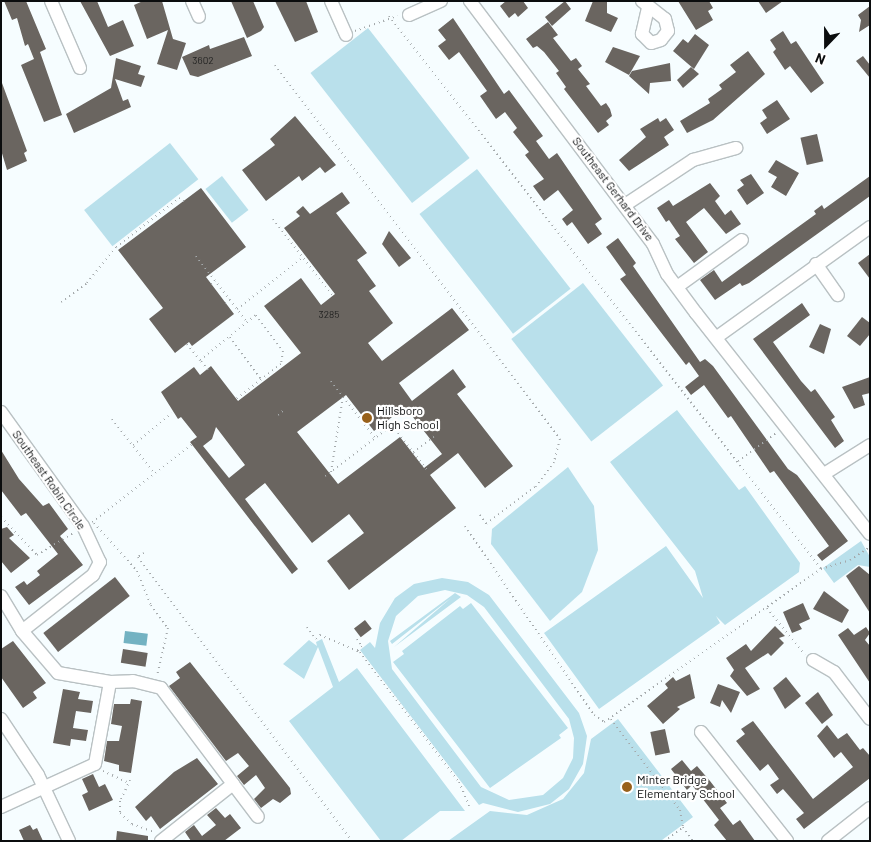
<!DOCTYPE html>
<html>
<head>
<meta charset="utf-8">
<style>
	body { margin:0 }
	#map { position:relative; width:871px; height:842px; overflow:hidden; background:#f6fdff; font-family:Barlow,sans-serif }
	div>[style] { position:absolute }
	.green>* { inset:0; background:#b9e0eb; transform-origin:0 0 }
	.water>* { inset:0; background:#73b2c2; transform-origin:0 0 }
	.building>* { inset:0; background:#6a6560; transform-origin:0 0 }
	.path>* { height:2px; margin-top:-1px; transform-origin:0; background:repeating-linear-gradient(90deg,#a4a9ab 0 1px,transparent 0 5px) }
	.roads { filter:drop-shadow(1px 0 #b9c1c3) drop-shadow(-1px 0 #b9c1c3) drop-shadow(0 1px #b9c1c3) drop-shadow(0 -1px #b9c1c3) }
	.minor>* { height:12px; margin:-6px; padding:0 6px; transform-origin:6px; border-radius:6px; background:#fff }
	.dots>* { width:14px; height:14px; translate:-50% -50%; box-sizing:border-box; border:2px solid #fff; border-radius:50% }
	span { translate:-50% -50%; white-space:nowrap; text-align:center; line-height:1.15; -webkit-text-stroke:4.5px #fff; paint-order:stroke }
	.number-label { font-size:10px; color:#232322 }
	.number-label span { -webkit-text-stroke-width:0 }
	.street-label { font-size:12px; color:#0b0d0e }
	.poi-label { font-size:12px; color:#0b0d0e }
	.left { translate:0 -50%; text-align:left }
	.frame { position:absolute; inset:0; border:2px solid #0b0d0e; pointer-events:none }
	.north { position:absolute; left:801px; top:20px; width:50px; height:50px; -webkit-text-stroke:4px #fff; paint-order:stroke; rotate:202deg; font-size:14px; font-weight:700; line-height:20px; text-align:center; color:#0b0d0e }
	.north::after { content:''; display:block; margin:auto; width:18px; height:22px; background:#0b0d0e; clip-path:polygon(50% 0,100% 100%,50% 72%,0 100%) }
</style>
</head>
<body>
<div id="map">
	<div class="green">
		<i style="left:368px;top:28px;width:165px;height:73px;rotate:52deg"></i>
		<i style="left:170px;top:143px;width:46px;height:109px;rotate:52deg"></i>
		<i style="left:477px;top:169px;width:152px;height:73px;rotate:52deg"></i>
		<i style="left:222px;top:176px;width:43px;height:21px;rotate:52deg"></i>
		<i style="left:583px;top:283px;width:130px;height:91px;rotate:52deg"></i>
		<i style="clip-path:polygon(677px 410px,739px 490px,745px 486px,800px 563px,799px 572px,725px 625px,716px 616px,720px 623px,599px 709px,544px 633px,666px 546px,703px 598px,695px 571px,610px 462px)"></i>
		<i style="clip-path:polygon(568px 467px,594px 506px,598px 550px,582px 592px,550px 621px,491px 544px,492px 529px)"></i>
		<i style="clip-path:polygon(861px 541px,870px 557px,870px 567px,858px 565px,834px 583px,823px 568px)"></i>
		<i style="clip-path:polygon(evenodd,442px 578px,468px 582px,489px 595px,579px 713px,587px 736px,583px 764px,569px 789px,550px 804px,518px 812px,483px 803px,479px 805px,360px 650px,370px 642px,375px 648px,380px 623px,395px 598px,414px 584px,442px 578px,445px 590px,467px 595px,484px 607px,569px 719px,574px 738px,573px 758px,563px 778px,543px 795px,509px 800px,481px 787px,392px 669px,388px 641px,396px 616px,418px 596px,445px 590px)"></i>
		<i style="clip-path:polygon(455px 593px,461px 597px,394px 647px,451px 598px,392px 644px,390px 641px)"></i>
		<i style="clip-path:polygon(471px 603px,568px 728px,559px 735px,561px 738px,490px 788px,393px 662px,404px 654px,402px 651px,460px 606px,463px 609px)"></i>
		<i style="clip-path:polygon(322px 639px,339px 682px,357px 668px,465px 811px,440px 811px,401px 841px,381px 841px,289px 721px,333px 687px,318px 647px,304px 679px,283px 664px,309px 640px,317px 646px,316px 642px)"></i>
		<i style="clip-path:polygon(618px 719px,693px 817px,662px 840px,448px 841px,490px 811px,527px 815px,563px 799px,584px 773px,591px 739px)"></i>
	</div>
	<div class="water">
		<i style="left:125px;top:631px;width:23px;height:12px;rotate:7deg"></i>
	</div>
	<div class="building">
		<i style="clip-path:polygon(4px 1px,26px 1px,46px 49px,40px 52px,62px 115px,44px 122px,21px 65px,34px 59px,28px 44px,25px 46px,17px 18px,12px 20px)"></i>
		<i style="clip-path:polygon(80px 1px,97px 1px,108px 27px,123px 20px,134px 46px,110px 56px)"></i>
		<i style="clip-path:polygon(143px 1px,162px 1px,173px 39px,186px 43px,177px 70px,157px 64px,168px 30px,147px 39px,134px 5px)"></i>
		<i style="clip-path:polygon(231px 1px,253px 1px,264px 27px,261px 31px,247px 38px)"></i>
		<i style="clip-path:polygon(275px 1px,306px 1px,318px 32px,295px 42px)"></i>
		<i style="clip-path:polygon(506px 1px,523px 1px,528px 8px,518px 17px,515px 13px,509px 18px,500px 6px)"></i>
		<i style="clip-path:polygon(565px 1px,571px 9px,552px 26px,545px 17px)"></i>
		<i style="clip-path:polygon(593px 1px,607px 1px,607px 13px,618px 18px,611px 32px,585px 21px)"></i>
		<i style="clip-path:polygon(678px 1px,709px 1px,713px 8px,708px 11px,713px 20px,696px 30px)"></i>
		<i style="clip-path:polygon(758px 1px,783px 1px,766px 13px)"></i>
		<i style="clip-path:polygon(870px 6px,870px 25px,859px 32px,861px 20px,858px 15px)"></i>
		<i style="clip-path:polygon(453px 18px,504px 94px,509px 90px,543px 136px,536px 141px,549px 159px,557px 153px,602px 219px,595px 224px,602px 234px,588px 244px,572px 222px,567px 226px,562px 219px,573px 210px,558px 190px,544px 201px,533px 186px,544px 179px,525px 155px,529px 152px,513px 132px,517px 128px,505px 112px,496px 119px,480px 96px,487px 91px,459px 52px,449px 60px,438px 46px,446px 40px,438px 30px)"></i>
		<i style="clip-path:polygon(548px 22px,558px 35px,553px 38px,571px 61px,576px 58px,582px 66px,578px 69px,590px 84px,586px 86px,601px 106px,606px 103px,610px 109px,612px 116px,606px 121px,609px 125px,598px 133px,564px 89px,566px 87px,556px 73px,559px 71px,544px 52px,537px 46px,533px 48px,526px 39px)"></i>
		<i style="clip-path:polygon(783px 31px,791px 44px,796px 41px,824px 83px,811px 93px,790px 66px,785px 70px,773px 52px,776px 49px,770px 40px)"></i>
		<i style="clip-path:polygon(695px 34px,709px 45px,694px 69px,673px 51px,683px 39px,688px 43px)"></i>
		<i style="clip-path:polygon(244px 37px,252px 56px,198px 77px,190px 75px,182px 57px,209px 45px,210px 49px)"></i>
		<i style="clip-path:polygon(613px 47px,640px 56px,629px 75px,605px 62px)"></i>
		<i style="clip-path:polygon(748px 51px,765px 74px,713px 120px,687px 133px,680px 121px,710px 103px,708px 99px,722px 89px,719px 85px,736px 72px,730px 65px)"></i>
		<i style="clip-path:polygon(863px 56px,870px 65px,870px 78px,856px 61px)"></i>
		<i style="clip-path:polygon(116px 58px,141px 66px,138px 74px,145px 76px,141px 87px,115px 79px,123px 101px,128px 99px,131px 107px,74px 133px,66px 114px,111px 88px)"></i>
		<i style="clip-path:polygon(670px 63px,671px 81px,650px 83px,649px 94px,629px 76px,632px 71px)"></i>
		<i style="clip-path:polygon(691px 67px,699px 74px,683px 88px,677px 80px)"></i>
		<i style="clip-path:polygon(2px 83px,27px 151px,24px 153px,27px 161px,7px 170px,1px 150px)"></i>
		<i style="clip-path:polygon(777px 100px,790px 119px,767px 134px,760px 123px,767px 118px,762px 110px)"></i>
		<i style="clip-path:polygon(295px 116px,336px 165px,325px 173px,320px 167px,302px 181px,299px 176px,266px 201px,242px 170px,275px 145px,270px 139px)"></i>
		<i style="clip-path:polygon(658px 118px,660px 122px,666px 118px,674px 130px,664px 137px,669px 145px,629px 171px,619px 160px,646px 137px,640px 129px)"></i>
		<i style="left:817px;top:134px;width:28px;height:17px;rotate:77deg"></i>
		<i style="clip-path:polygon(776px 160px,799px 173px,786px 196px,771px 187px,777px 177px,768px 172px)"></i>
		<i style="clip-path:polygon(751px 174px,764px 193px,747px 205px,737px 190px,744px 185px,740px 180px)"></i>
		<i style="clip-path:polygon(870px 176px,870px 196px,749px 283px,742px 286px,740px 283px,715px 300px,700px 280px,714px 270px,722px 282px,816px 214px,814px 211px,822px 205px,824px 209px)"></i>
		<i style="clip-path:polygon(710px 183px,720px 196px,715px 201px,725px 215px,731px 210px,741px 224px,726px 234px,704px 208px,686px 222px,708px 252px,694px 263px,675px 239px,680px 236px,669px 220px,666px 222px,657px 208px,669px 200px,673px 206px)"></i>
		<i style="clip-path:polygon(201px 188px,246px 247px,206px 277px,234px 314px,192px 346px,189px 342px,175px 353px,149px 319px,163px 308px,118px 250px)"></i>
		<i style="clip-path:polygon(evenodd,342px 192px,350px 203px,336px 213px,367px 253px,357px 260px,376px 286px,369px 291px,393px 323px,368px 343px,382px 361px,452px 308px,469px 330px,399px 383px,412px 401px,453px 369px,466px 387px,457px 394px,513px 466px,485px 488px,458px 453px,430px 475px,456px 508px,349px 590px,327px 561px,364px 533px,349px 514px,312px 543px,265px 483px,245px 499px,298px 569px,292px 574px,190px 442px,197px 437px,181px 417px,178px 419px,161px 392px,194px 367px,200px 375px,211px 366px,238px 401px,301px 353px,264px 306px,301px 278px,321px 305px,335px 294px,284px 228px,300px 216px,296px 212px,303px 206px,310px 214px,342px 192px,346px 395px,374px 431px,405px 407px,442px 454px,424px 468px,400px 437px,338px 484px,297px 432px,346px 395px,342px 192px,216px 427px,245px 465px,229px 478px,203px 446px,212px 439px,216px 427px)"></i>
		<i style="clip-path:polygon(389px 231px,411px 258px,399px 267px,382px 244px)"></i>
		<i style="clip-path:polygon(618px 238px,636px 263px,633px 266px,700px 362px,705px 359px,713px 366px,788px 469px,797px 475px,848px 541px,822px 561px,817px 555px,829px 546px,774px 471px,770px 473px,731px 416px,728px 418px,704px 385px,691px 395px,685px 387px,699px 376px,689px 362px,686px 365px,620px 279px,626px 275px,606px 247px)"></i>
		<i style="clip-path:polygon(870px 254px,870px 279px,858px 263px)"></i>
		<i style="clip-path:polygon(802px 303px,810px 315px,773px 342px,801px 381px,811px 392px,815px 389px,835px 417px,831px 420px,844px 441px,835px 448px,753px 339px)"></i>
		<i style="clip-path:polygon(862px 317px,870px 323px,870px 334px,860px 346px,847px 336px)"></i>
		<i style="clip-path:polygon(820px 324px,831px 329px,824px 354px,809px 347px)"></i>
		<i style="clip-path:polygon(870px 377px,870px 393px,862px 395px,865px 405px,854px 409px,842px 387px)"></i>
		<i style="clip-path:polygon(1px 450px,19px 479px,43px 506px,49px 503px,68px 529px,60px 536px,83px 565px,29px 605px,15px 587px,24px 581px,27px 585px,40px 575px,37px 571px,58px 554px,26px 513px,21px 516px,1px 490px)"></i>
		<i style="clip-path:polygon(7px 527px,14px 535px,9px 538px,30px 558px,11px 573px,1px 561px,1px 529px)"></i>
		<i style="clip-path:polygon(859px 566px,870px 575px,870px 613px,846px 576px)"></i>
		<i style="left:115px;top:577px;width:24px;height:91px;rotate:52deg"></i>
		<i style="clip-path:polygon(824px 591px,849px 610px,842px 623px,813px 609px)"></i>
		<i style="clip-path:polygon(803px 603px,810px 619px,799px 624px,802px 629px,792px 633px,783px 612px)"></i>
		<i style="left:365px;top:620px;width:11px;height:14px;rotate:52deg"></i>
		<i style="clip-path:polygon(775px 626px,785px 636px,779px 638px,784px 643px,771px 656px,768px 653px,745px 668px,760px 689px,747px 696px,730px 676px,734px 670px,726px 658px,746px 644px,751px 651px)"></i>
		<i style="clip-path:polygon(866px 627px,870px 633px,865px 640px,870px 646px,870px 683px,838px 635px,848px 628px,854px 635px)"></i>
		<i style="clip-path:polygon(13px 641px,46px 683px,33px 692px,37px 698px,23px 708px,1px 677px,1px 649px)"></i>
		<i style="left:123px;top:649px;width:25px;height:14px;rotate:9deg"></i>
		<i style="clip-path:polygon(190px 662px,290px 788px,291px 794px,280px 803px,273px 799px,261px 808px,254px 799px,265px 788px,256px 775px,244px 785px,237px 776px,249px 766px,238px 753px,226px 761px,169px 686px,180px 678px,176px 672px)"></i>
		<i style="clip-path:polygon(690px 674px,695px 698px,677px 707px,680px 709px,663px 724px,647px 706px,668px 688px,665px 684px,673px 677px,676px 681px)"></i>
		<i style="clip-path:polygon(786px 677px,801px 696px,785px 709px,773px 688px)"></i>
		<i style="clip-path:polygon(718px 684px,740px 692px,731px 713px,722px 700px,720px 707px,710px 703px)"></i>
		<i style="clip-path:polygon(63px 689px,80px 692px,78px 699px,93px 701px,91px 713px,76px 711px,73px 728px,88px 730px,86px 741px,71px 739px,70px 746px,53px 743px)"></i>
		<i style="clip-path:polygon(818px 692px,833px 715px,822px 724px,805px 703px)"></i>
		<i style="clip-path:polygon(131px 699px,142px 701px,131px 773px,119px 771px,119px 765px,104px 761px,107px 741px,119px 741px,122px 726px,111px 724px,114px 704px,130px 704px)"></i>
		<i style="clip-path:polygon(753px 721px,813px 799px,853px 767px,841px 752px,834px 758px,817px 736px,827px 725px,838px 739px,847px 733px,860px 750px,863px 748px,870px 756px,870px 778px,804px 829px,796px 819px,804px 813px,783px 789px,777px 794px,770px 785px,779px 779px,768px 764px,760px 771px,736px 741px,745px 734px,741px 729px)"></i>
		<i style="left:665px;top:729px;width:24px;height:15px;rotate:78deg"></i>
		<i style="clip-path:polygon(197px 758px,218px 784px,160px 829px,151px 816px,146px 821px,135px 807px,174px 772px)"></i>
		<i style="clip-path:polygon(682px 760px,691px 771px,697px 766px,710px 781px,727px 803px,720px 808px,733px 825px,740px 820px,755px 841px,727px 841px,714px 825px,719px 820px,692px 785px,687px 790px,671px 769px)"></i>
		<i style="clip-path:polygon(93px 774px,99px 787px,105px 784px,113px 800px,89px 811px,82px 795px,88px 792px,82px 779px)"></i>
		<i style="clip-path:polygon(216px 808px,225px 818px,230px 814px,241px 828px,224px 841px,191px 841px,185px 832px,194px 825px,202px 836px,216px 825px,207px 815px)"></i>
		<i style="clip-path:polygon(30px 825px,33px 830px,37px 828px,43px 841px,24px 841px,19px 830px)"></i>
		<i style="clip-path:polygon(117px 831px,148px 836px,148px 841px,116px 841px)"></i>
	</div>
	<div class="path">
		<i style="left:389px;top:16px;width:702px;rotate:52deg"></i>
		<i style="left:355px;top:31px;width:45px;rotate:-19.7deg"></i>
		<i style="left:275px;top:65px;width:470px;rotate:52.7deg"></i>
		<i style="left:560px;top:439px;width:24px;rotate:105deg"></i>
		<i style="left:554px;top:462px;width:31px;rotate:127deg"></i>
		<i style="left:535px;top:487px;width:61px;rotate:142.9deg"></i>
		<i style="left:486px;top:524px;width:11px;rotate:-124deg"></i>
		<i style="left:273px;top:219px;width:98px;rotate:52.1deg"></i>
		<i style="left:196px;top:256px;width:83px;rotate:52.3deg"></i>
		<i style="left:211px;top:284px;width:5px;rotate:-37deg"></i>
		<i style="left:61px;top:302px;width:32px;rotate:-36deg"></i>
		<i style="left:87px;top:283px;width:46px;rotate:-51.1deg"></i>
		<i style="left:116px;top:247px;width:80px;rotate:-37.9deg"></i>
		<i style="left:179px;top:198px;width:6px;rotate:31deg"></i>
		<i style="left:225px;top:303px;width:6px;rotate:-39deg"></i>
		<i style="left:237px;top:309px;width:83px;rotate:-38.1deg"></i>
		<i style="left:230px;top:337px;width:52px;rotate:53.6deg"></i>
		<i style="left:187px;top:344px;width:21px;rotate:51deg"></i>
		<i style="left:208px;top:370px;width:13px;rotate:-129deg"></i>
		<i style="left:200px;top:360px;width:72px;rotate:-38.8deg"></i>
		<i style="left:256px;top:315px;width:45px;rotate:53.1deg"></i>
		<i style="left:283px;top:351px;width:13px;rotate:99deg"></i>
		<i style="left:281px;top:364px;width:57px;rotate:142.1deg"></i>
		<i style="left:331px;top:381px;width:72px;rotate:52.3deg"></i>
		<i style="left:278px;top:415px;width:9px;rotate:-41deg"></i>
		<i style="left:112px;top:419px;width:70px;rotate:52deg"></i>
		<i style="left:133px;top:445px;width:50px;rotate:-39.4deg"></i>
		<i style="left:413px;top:452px;width:26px;rotate:-37deg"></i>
		<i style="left:738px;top:461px;width:47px;rotate:-36.4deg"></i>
		<i style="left:331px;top:472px;width:77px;rotate:-81deg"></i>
		<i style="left:325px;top:476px;width:84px;rotate:-37.3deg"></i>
		<i style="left:392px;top:425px;width:57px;rotate:52.1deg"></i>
		<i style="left:1px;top:517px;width:52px;rotate:46.5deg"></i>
		<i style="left:37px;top:555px;width:44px;rotate:-31.2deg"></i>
		<i style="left:92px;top:522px;width:130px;rotate:-37.8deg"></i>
		<i style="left:94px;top:523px;width:64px;rotate:48.1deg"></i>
		<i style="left:137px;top:571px;width:37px;rotate:68deg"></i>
		<i style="left:151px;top:605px;width:29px;rotate:54deg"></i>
		<i style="left:168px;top:628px;width:49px;rotate:102.9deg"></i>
		<i style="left:465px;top:526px;width:229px;rotate:55.7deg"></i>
		<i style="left:594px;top:715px;width:12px;rotate:35deg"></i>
		<i style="left:604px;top:722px;width:266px;rotate:-35.2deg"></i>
		<i style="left:821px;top:569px;width:30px;rotate:-17deg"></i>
		<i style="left:850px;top:560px;width:24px;rotate:-33deg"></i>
		<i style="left:144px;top:553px;width:7px;rotate:146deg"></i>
		<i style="left:138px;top:557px;width:356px;rotate:53deg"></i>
		<i style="left:767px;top:608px;width:60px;rotate:51deg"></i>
		<i style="left:307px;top:627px;width:15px;rotate:53deg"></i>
		<i style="left:316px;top:639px;width:6px;rotate:-45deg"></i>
		<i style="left:320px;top:635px;width:43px;rotate:23deg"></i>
		<i style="left:360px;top:652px;width:163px;rotate:52.7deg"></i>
		<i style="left:459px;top:782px;width:26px;rotate:67deg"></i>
		<i style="left:357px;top:639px;width:9px;rotate:54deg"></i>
		<i style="left:362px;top:646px;width:7px;rotate:135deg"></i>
		<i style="left:611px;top:719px;width:114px;rotate:52.8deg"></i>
		<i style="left:680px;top:810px;width:17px;rotate:80deg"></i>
		<i style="left:683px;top:827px;width:17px;rotate:54deg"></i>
		<i style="left:103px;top:771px;width:26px;rotate:25deg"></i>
		<i style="left:130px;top:780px;width:23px;rotate:115deg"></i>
		<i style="left:120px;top:801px;width:12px;rotate:90deg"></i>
		<i style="left:120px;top:813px;width:16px;rotate:43deg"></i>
		<i style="left:132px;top:824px;width:23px;rotate:20deg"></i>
		<i style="left:642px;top:841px;width:16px"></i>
		<i style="left:664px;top:841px;width:24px;rotate:-36deg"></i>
	</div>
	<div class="roads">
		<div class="minor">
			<i style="left:51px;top:1px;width:73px;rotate:66.6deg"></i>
			<i style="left:192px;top:1px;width:17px;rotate:66deg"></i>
			<i style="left:331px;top:1px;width:37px;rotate:66deg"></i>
			<i style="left:470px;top:1px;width:304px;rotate:53deg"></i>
			<i style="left:653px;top:244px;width:33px;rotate:65deg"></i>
			<i style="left:667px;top:274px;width:49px;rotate:53.4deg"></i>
			<i style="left:696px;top:313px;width:281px;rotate:51.8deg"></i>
			<i style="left:642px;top:1px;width:29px;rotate:38deg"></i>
			<i style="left:665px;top:19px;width:12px;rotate:76deg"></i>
			<i style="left:668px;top:31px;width:11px;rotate:128deg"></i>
			<i style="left:661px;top:40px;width:10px;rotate:163deg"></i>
			<i style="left:651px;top:43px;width:13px;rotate:-135deg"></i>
			<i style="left:642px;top:34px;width:26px;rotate:-77deg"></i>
			<i style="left:409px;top:15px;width:35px;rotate:-24deg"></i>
			<i style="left:625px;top:205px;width:82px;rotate:-33.5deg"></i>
			<i style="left:693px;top:160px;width:45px;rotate:-15.6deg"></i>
			<i style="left:816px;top:264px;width:38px;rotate:55deg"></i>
			<i style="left:677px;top:287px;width:80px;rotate:-35.9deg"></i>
			<i style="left:717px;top:337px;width:188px;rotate:-35.7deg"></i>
			<i style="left:1px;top:412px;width:140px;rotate:54.3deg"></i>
			<i style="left:83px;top:526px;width:40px;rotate:65deg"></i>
			<i style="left:100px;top:562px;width:15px;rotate:118deg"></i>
			<i style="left:93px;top:575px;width:90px;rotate:141.7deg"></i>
			<i style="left:824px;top:474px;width:54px;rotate:-32.2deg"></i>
			<i style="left:1px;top:596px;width:41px;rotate:59deg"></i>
			<i style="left:22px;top:631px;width:55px;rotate:49.4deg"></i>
			<i style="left:58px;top:673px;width:53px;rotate:9.8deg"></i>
			<i style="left:110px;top:682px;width:23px;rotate:-2deg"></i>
			<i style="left:133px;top:681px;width:29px;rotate:14deg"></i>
			<i style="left:161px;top:688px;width:120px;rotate:53.1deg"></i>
			<i style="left:233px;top:784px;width:92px;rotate:141.6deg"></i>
			<i style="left:813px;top:660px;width:24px;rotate:30deg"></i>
			<i style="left:834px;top:672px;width:59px;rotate:52.5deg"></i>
			<i style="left:1px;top:719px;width:67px;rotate:56.5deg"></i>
			<i style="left:38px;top:775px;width:73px;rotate:64.8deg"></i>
			<i style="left:701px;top:732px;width:139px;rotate:51.7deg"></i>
			<i style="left:233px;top:784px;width:41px;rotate:52.9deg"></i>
			<i style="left:1px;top:807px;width:103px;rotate:-24.6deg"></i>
			<i style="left:95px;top:764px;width:83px;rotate:-79.6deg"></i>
			<i style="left:828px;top:841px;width:53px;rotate:-38.2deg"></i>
		</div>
	</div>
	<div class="dots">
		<i style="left:367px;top:418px;background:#98611b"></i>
		<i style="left:627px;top:787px;background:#98611b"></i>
	</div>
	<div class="number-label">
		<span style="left:203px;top:61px">3602</span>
		<span style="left:329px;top:315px">3285</span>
	</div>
	<div class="street-label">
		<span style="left:613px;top:189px;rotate:53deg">Southeast Gerhard Drive</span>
		<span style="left:49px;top:480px;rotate:55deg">Southeast Robin Circle</span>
	</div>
	<div class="poi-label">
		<span class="left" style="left:377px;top:418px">Hillsboro<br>High School</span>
		<span class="left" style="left:637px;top:787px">Minter Bridge<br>Elementary School</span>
	</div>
	<div class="frame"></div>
	<div class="north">N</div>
</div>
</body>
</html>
